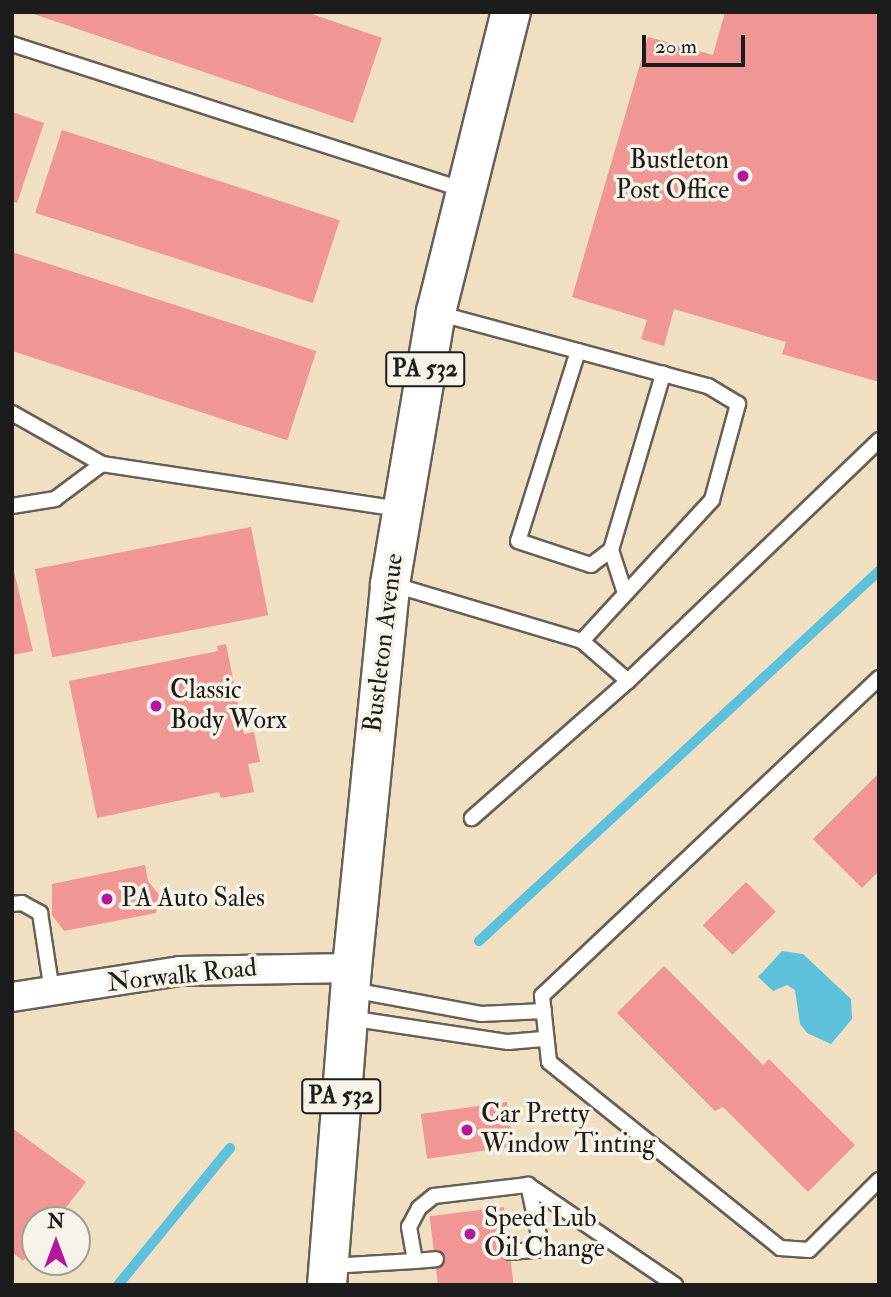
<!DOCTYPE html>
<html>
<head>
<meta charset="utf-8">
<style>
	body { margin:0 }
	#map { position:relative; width:891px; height:1297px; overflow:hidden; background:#f1dfc2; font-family:"IM FELL Double Pica",serif }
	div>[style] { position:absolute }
	.water>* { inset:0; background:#5dc1db }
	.stream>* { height:10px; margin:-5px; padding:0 5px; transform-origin:5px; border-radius:5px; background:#5dc1db }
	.building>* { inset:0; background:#f09694; transform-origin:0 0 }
	.roads { filter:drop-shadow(2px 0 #676056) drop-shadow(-2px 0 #676056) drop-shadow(0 2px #676056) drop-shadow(0 -2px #676056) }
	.lane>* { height:14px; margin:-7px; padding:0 7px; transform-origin:7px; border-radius:7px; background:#fff }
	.street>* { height:28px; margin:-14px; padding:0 14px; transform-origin:14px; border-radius:14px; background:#fff }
	.primary>* { height:38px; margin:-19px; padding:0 19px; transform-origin:19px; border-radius:19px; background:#fff }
	.dots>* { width:19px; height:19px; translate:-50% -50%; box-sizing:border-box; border:4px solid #f7f3e8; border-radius:50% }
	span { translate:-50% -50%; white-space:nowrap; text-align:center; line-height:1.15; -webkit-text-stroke:7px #f7f3e8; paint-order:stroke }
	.shield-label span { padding:2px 5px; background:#f7f3e8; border:2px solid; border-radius:5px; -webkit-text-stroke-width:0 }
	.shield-label { font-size:24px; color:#1c1c1c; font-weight:700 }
	.poi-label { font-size:26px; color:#1c1c1c }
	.right { translate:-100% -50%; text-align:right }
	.left { translate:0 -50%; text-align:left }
	.street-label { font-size:26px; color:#1c1c1c }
	.frame { position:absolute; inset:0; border:14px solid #1c1c1c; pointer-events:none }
	.north { position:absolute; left:21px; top:1206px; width:70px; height:70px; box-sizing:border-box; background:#f7f3e8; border:2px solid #9f9d96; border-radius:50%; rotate:0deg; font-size:19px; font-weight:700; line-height:28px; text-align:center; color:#1c1c1c }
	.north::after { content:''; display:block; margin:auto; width:24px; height:32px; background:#b5179e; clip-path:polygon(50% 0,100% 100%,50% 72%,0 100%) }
	.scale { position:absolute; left:642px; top:35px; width:103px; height:32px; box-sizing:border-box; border:4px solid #1c1c1c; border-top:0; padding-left:9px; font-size:21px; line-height:24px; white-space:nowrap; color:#1c1c1c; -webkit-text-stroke:5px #f7f3e8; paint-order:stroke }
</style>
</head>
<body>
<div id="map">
	<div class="water">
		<i style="clip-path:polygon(782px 951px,803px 954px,851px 999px,852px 1019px,831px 1044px,807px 1033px,800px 1024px,795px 990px,787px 985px,773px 991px,758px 977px)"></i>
	</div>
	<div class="stream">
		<i style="left:479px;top:941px;width:545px;rotate:-42.77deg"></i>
		<i style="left:118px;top:1285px;width:177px;rotate:-50.7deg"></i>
	</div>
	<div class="building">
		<i style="clip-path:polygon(28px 12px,306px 12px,382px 38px,353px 123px)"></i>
		<i style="clip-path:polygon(725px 12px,879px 12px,879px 382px,782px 354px,786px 342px,674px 309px,664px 346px,641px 339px,647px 320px,572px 297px,648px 37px,713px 55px)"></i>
		<i style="clip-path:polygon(12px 112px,44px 123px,17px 203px,12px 201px)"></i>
		<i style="left:62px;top:130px;width:292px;height:87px;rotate:18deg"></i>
		<i style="left:12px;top:252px;width:320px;height:94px;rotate:18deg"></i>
		<i style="left:251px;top:527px;width:90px;height:220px;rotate:79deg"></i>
		<i style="clip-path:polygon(12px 563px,33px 651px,12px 655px)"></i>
		<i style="clip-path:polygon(226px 644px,244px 734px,254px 732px,260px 762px,248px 764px,254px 792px,221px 798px,219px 792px,97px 818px,69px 681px,218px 651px,217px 646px)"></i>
		<i style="clip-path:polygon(879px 773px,879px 871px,862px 888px,813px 839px)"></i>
		<i style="clip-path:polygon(145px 865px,148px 881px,159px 895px,156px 913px,64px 931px,52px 915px,52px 884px)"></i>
		<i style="left:746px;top:882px;width:42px;height:61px;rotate:45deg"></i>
		<i style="clip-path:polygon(664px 966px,763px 1065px,769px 1059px,855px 1145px,808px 1192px,723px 1107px,715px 1111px,617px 1013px)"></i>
		<i style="left:507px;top:1102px;width:45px;height:87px;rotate:82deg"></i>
		<i style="clip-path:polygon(12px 1128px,86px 1182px,56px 1220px,35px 1220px,35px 1246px,23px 1261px,12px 1252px)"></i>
		<i style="left:504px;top:1207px;width:79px;height:75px;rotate:83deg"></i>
	</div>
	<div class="roads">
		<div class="lane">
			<i style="left:12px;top:44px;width:475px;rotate:17.9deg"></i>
			<i style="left:437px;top:313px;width:281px;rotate:15.1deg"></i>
			<i style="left:708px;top:386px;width:35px;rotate:31deg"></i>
			<i style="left:738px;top:404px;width:99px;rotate:105.2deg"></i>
			<i style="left:712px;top:500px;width:192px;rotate:132.7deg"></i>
			<i style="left:578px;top:351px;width:199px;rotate:107.5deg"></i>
			<i style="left:518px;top:541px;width:77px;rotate:18.2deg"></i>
			<i style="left:591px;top:565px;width:25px;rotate:-37deg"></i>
			<i style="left:611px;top:550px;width:184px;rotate:-73.5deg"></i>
			<i style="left:12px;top:413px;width:103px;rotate:29.5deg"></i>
			<i style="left:102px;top:464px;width:301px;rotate:8.6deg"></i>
			<i style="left:12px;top:506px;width:44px;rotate:-9.2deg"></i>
			<i style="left:55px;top:499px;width:59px;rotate:-36.7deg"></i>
			<i style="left:611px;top:550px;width:45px;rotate:72deg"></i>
			<i style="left:391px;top:584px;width:199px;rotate:16.6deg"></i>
			<i style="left:582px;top:641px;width:61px;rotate:41deg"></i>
			<i style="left:628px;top:681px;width:208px;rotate:138.7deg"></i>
			<i style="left:879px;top:678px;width:463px;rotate:136.7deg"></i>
			<i style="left:542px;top:996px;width:66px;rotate:83.9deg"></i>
			<i style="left:549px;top:1062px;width:297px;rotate:38.8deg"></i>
			<i style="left:780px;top:1248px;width:29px;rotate:4deg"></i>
			<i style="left:809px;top:1250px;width:99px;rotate:-45deg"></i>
			<i style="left:628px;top:681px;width:348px;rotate:-43.8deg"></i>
			<i style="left:12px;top:904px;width:10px;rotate:-6deg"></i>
			<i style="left:22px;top:903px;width:21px;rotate:29deg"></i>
			<i style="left:40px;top:913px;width:79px;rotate:81.3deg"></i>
			<i style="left:352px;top:990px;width:131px;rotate:10.5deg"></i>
			<i style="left:481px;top:1014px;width:63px;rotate:-2.7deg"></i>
			<i style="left:349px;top:1018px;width:161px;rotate:8.6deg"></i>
			<i style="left:508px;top:1042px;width:38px;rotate:-5deg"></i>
			<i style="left:510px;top:1252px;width:32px;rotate:-5deg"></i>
			<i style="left:542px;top:1249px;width:66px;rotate:-102.3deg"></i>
			<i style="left:415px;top:1261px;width:21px;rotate:-5deg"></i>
			<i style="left:330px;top:1266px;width:85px;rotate:-3.4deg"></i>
			<i style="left:415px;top:1261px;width:35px;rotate:-100deg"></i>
			<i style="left:409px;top:1227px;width:21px;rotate:-62deg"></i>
			<i style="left:419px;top:1208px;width:19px;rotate:-39deg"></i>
			<i style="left:434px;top:1196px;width:95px;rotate:-6.7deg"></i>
			<i style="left:528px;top:1185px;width:178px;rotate:34.2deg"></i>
		</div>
		<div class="street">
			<i style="left:12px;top:997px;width:170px;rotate:-8.8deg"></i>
			<i style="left:180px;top:971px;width:172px;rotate:-1deg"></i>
		</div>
		<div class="primary">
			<i style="left:327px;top:1285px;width:318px;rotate:-85.5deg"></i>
			<i style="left:352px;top:968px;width:386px;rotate:-84.3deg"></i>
			<i style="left:390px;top:584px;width:276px;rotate:-80.4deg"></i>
			<i style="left:436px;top:312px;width:309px;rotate:-76deg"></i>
		</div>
	</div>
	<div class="dots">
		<i style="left:743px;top:176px;background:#b5179e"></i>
		<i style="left:156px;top:706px;background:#b5179e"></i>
		<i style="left:107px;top:899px;background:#b5179e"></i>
		<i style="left:467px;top:1130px;background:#b5179e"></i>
		<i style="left:470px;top:1234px;background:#b5179e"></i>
	</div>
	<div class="shield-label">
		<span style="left:425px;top:369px">PA 532</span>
		<span style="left:341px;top:1096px">PA 532</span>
	</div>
	<div class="poi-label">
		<span class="right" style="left:729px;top:176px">Bustleton<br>Post Office</span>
		<span class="left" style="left:170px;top:706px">Classic<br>Body Worx</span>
		<span class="left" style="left:121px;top:899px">PA Auto Sales</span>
		<span class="left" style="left:481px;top:1130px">Car Pretty<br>Window Tinting</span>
		<span class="left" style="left:484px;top:1234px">Speed Lub<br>Oil Change</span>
	</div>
	<div class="street-label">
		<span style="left:384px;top:643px;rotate:-83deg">Bustleton Avenue</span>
		<span style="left:182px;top:976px;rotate:-6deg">Norwalk Road</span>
	</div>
	<div class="frame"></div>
	<div class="north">N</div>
	<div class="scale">20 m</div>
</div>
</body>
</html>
